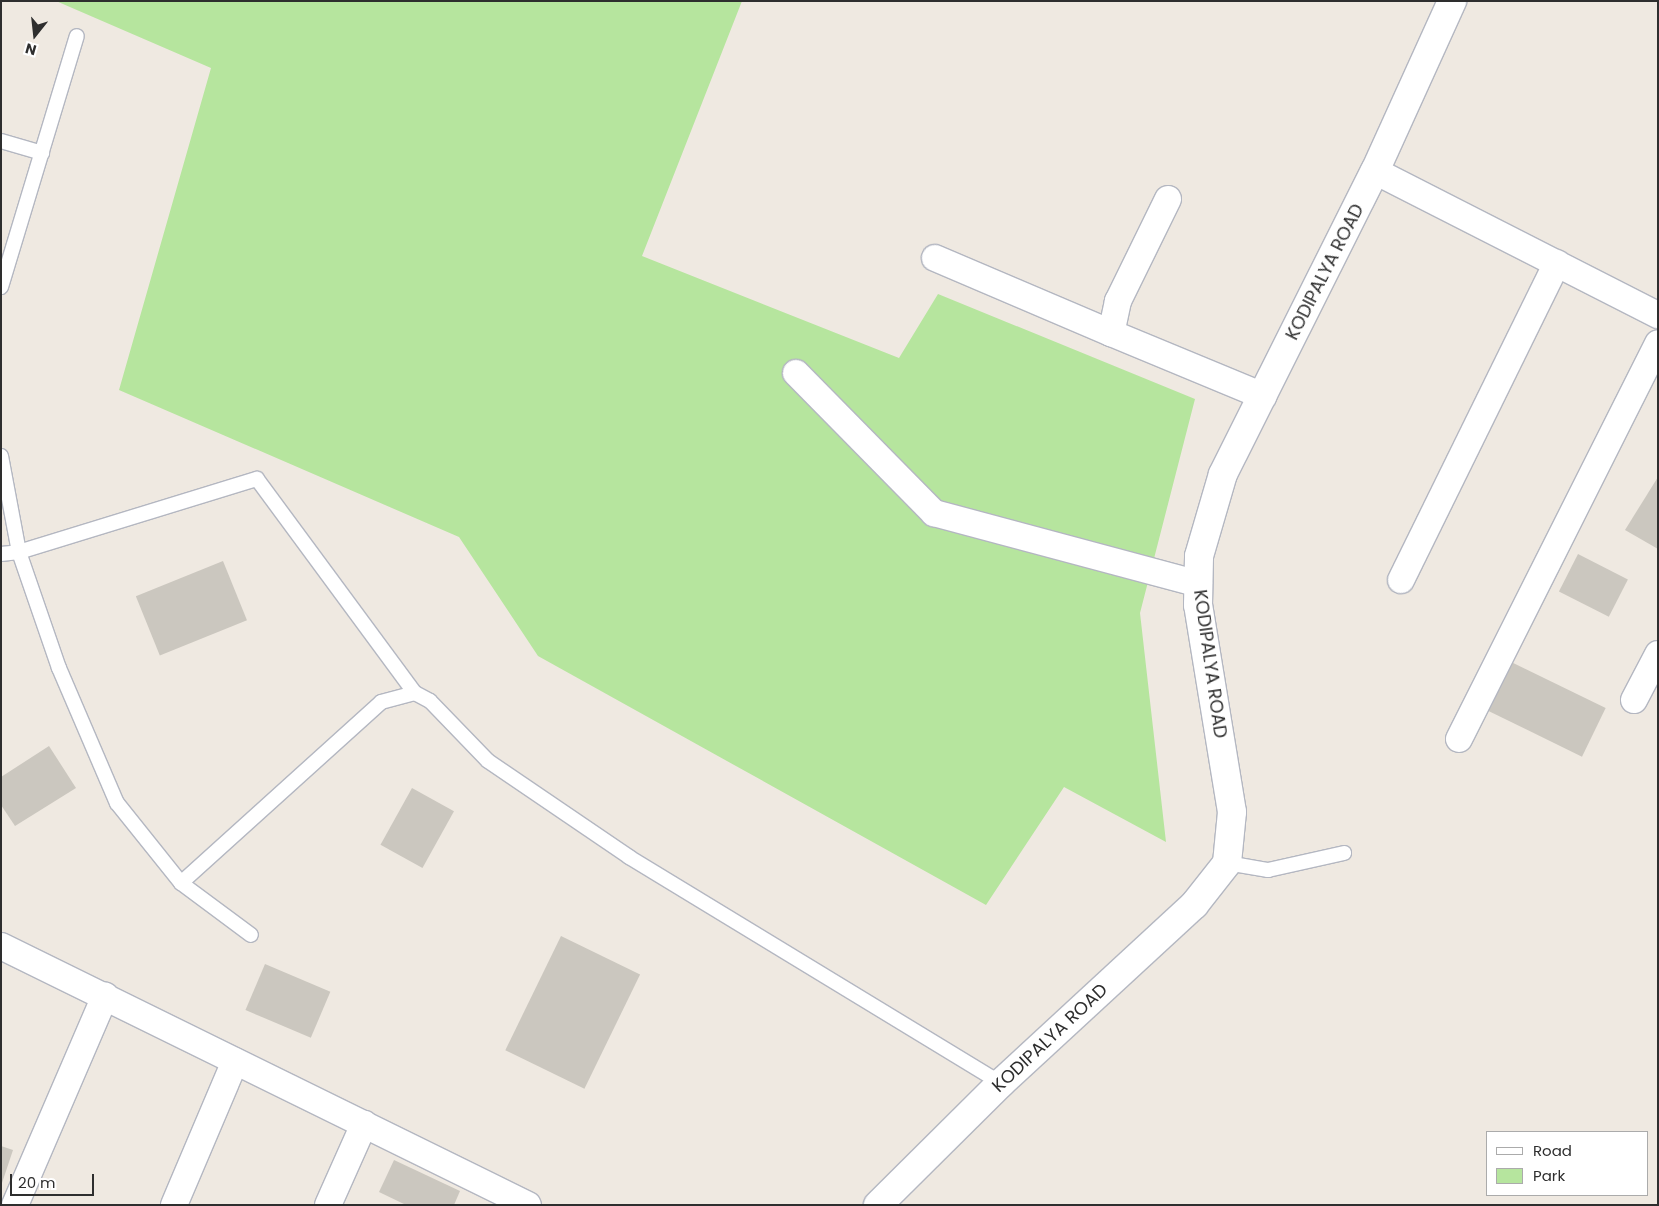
<!DOCTYPE html>
<html>
<head>
<meta charset="utf-8">
<style>
	body { margin:0 }
	#map { position:relative; width:1659px; height:1206px; overflow:hidden; background:#efe9e1; font-family:Poppins,sans-serif }
	div>[style] { position:absolute }
	.green>* { inset:0; background:#b6e59e }
	.building>* { inset:0; background:#cbc7bf; transform-origin:0 0 }
	.roads { filter:drop-shadow(1px 0 #b4b7c1) drop-shadow(-1px 0 #b4b7c1) drop-shadow(0 1px #b4b7c1) drop-shadow(0 -1px #b4b7c1) }
	.lane>* { height:14px; margin:-7px; padding:0 7px; transform-origin:7px; border-radius:7px; background:#fff }
	.street>* { height:26px; margin:-13px; padding:0 13px; transform-origin:13px; border-radius:13px; background:#fff }
	.secondary>* { height:28px; margin:-14px; padding:0 14px; transform-origin:14px; border-radius:14px; background:#fff }
	span { translate:-50% -50%; white-space:nowrap; text-align:center; line-height:1.15; -webkit-text-stroke:4px #fff; paint-order:stroke }
	.street-label { font-size:18px; color:#2e2e2e }
	.frame { position:absolute; inset:0; border:2px solid #2e2e2e; pointer-events:none }
	.legend { position:absolute; left:1486px; top:1131px; width:162px; height:65px; box-sizing:border-box; background:#fff; border:1px solid #ababab; margin:0; padding:6px 9px; list-style:none; font-size:15px; color:#2e2e2e }
	.legend li { display:flex; align-items:center; gap:10px; height:25px }
	.legend b { width:25px; border:1px solid #ababab }
	.north { position:absolute; left:10px; top:10px; width:50px; height:50px; -webkit-text-stroke:4px #fff; paint-order:stroke; rotate:196deg; font-size:14px; font-weight:700; line-height:20px; text-align:center; color:#2e2e2e }
	.north::after { content:''; display:block; margin:auto; width:18px; height:22px; background:#2e2e2e; clip-path:polygon(50% 0,100% 100%,50% 72%,0 100%) }
	.scale { position:absolute; left:10px; top:1174px; width:84px; height:22px; box-sizing:border-box; border:2px solid #2e2e2e; border-top:0; padding-left:6px; font-size:15px; line-height:18px; white-space:nowrap; color:#2e2e2e; -webkit-text-stroke:4px #fff; paint-order:stroke }
</style>
</head>
<body>
<div id="map">
	<div class="green">
		<i style="clip-path:polygon(56px 1px,742px 1px,642px 256px,899px 358px,938px 294px,1195px 399px,1140px 613px,1166px 842px,1064px 787px,986px 905px,538px 656px,459px 537px,119px 390px,211px 68px)"></i>
	</div>
	<div class="building">
		<i style="clip-path:polygon(1658px 477px,1658px 549px,1625px 530px)"></i>
		<i style="left:1578px;top:554px;width:56px;height:42px;rotate:27deg"></i>
		<i style="left:223px;top:561px;width:64px;height:94px;rotate:68deg"></i>
		<i style="left:1505px;top:659px;width:112px;height:54px;rotate:26deg"></i>
		<i style="clip-path:polygon(49px 746px,76px 788px,15px 826px,1px 805px,1px 777px)"></i>
		<i style="left:412px;top:788px;width:48px;height:65px;rotate:29deg"></i>
		<i style="left:561px;top:936px;width:88px;height:127px;rotate:26deg"></i>
		<i style="left:265px;top:964px;width:71px;height:50px;rotate:23deg"></i>
		<i style="clip-path:polygon(1px 1146px,13px 1150px,2px 1183px,1px 1183px)"></i>
		<i style="clip-path:polygon(394px 1160px,460px 1191px,454px 1205px,406px 1205px,379px 1192px)"></i>
	</div>
	<div class="roads">
		<div class="lane">
			<i style="left:1px;top:141px;width:43px;rotate:16.3deg"></i>
			<i style="left:1px;top:287px;width:262px;rotate:-73.2deg"></i>
			<i style="left:1px;top:456px;width:98px;rotate:79.4deg"></i>
			<i style="left:19px;top:552px;width:123px;rotate:71deg"></i>
			<i style="left:59px;top:668px;width:147px;rotate:66.8deg"></i>
			<i style="left:117px;top:803px;width:102px;rotate:51.3deg"></i>
			<i style="left:181px;top:883px;width:87px;rotate:36.6deg"></i>
			<i style="left:1px;top:554px;width:18px;rotate:-6deg"></i>
			<i style="left:19px;top:552px;width:249px;rotate:-17.1deg"></i>
			<i style="left:257px;top:479px;width:266px;rotate:53.6deg"></i>
			<i style="left:1227px;top:863px;width:42px;rotate:9.7deg"></i>
			<i style="left:1268px;top:870px;width:78px;rotate:-12.6deg"></i>
			<i style="left:181px;top:883px;width:270px;rotate:-42.1deg"></i>
			<i style="left:381px;top:702px;width:35px;rotate:-15deg"></i>
			<i style="left:415px;top:693px;width:17px;rotate:28deg"></i>
			<i style="left:430px;top:701px;width:83px;rotate:46deg"></i>
			<i style="left:488px;top:761px;width:171px;rotate:34.2deg"></i>
			<i style="left:629px;top:857px;width:435px;rotate:31.3deg"></i>
		</div>
		<div class="street">
			<i style="left:1375px;top:171px;width:318px;rotate:27deg"></i>
			<i style="left:1168px;top:199px;width:114px;rotate:116.1deg"></i>
			<i style="left:1118px;top:301px;width:33px;rotate:102deg"></i>
			<i style="left:1111px;top:333px;width:165px;rotate:22.5deg"></i>
			<i style="left:935px;top:258px;width:191px;rotate:23.1deg"></i>
			<i style="left:796px;top:373px;width:197px;rotate:45.4deg"></i>
			<i style="left:934px;top:513px;width:274px;rotate:15deg"></i>
			<i style="left:1401px;top:580px;width:353px;rotate:-63.8deg"></i>
			<i style="left:1634px;top:700px;width:52px;rotate:-62.4deg"></i>
			<i style="left:1459px;top:739px;width:443px;rotate:-63.3deg"></i>
			<i style="left:1px;top:946px;width:587px;rotate:26.17deg"></i>
			<i style="left:15px;top:1205px;width:228px;rotate:-66.7deg"></i>
			<i style="left:174px;top:1205px;width:156px;rotate:-67deg"></i>
			<i style="left:328px;top:1205px;width:89px;rotate:-66deg"></i>
		</div>
		<div class="secondary">
			<i style="left:878px;top:1205px;width:173px;rotate:-44.8deg"></i>
			<i style="left:1001px;top:1083px;width:263px;rotate:-42.7deg"></i>
			<i style="left:1194px;top:905px;width:53px;rotate:-51.8deg"></i>
			<i style="left:1227px;top:863px;width:51px;rotate:-84.4deg"></i>
			<i style="left:1232px;top:812px;width:210px;rotate:-99.3deg"></i>
			<i style="left:1198px;top:605px;width:49px;rotate:-88.8deg"></i>
			<i style="left:1199px;top:556px;width:85px;rotate:-73.7deg"></i>
			<i style="left:1223px;top:474px;width:339px;rotate:-63.4deg"></i>
			<i style="left:1375px;top:171px;width:187px;rotate:-65.6deg"></i>
		</div>
	</div>
	<div class="street-label">
		<span style="left:1325px;top:272px;rotate:-63deg">KODIPALYA ROAD</span>
		<span style="left:1210px;top:664px;rotate:82deg">KODIPALYA ROAD</span>
		<span style="left:1050px;top:1038px;rotate:-43deg">KODIPALYA ROAD</span>
	</div>
	<div class="frame"></div>
	<ul class="legend">
	<li><b style="height:6px;background:#fff"></b>Road</li>
	<li><b style="height:14px;background:#b6e59e"></b>Park</li>
	</ul>
	<div class="north">N</div>
	<div class="scale">20 m</div>
</div>
</body>
</html>
